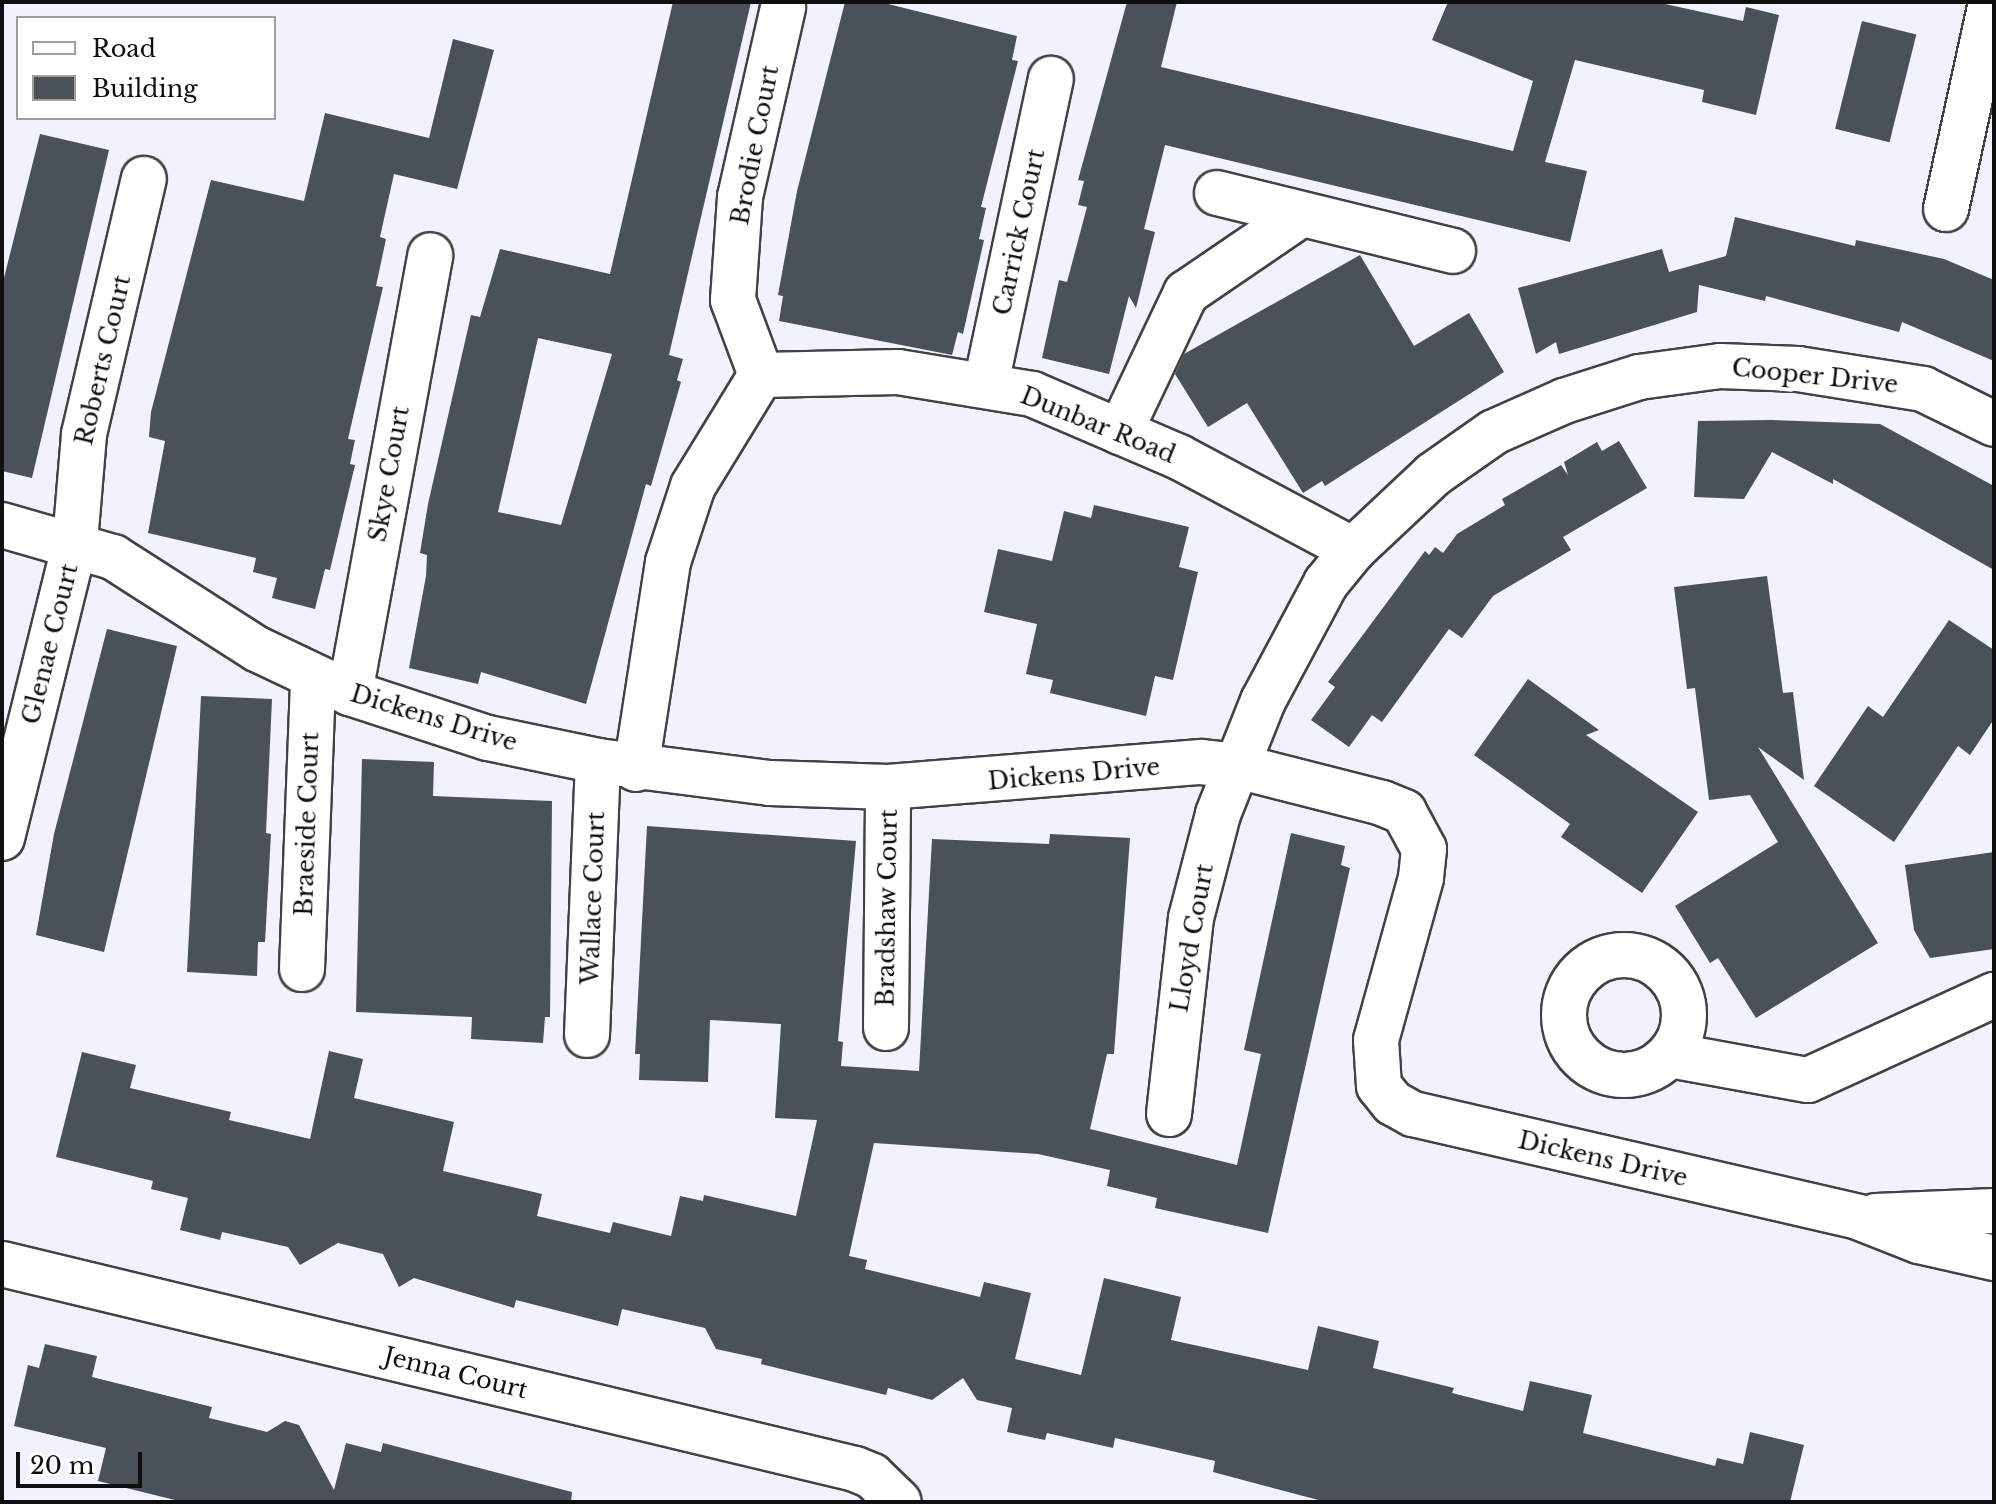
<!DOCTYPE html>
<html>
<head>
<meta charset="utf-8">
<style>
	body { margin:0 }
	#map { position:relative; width:1996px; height:1504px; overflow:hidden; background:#f1f1ff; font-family:"Libre Baskerville",serif }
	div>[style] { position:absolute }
	.building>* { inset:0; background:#4b5158; transform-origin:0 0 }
	.roads { filter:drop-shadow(2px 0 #424242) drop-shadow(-2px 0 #424242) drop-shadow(0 2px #424242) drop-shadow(0 -2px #424242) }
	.minor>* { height:44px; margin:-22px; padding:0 22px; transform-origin:22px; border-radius:22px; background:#fff }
	.minor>.ring { margin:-22px; padding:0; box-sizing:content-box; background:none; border:44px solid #fff; border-radius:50% }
	span { translate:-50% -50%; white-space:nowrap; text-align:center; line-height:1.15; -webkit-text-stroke:8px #fff; paint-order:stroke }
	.street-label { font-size:24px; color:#0f0f0f }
	.frame { position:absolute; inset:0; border:4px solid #0f0f0f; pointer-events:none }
	.legend { position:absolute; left:16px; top:16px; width:260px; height:104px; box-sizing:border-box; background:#fff; border:2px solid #9f9f9f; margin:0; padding:10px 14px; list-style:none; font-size:24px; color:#0f0f0f }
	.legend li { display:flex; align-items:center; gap:16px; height:40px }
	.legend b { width:40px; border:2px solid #9f9f9f }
	.scale { position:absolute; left:16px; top:1452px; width:126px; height:36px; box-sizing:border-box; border:4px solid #0f0f0f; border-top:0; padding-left:10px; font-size:24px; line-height:28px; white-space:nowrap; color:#0f0f0f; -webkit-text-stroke:6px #fff; paint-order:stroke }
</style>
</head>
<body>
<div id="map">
	<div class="building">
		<i style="clip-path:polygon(evenodd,673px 2px,751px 2px,669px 355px,683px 359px,677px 380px,681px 382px,651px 486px,646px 484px,586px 704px,481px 672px,478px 684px,409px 668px,426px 576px,427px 555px,420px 553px,428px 504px,471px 315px,480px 317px,500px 249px,610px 274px,673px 2px,538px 338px,612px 354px,561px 525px,498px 512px,538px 338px)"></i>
		<i style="clip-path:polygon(845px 2px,880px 2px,1017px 36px,1012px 60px,1018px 61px,981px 207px,986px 208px,979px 239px,984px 240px,963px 334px,958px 332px,952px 355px,779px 321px,783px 296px,778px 295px,797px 191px)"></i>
		<i style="clip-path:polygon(1127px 2px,1177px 2px,1161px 67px,1513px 151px,1533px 81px,1432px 40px,1448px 2px,1656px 2px,1743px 21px,1746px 7px,1779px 15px,1756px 115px,1702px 102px,1704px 90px,1575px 60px,1545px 162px,1587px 171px,1570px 242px,1165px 145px,1144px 229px,1155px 232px,1136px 308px,1129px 296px,1109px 374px,1042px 358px,1059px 280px,1067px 282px,1087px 207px,1078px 205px,1084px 181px,1078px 180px)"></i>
		<i style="left:1862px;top:21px;width:56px;height:111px;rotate:14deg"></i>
		<i style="clip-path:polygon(453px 39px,494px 50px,457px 189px,394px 174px,380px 237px,386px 239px,376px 286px,383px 287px,348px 439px,355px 440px,350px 464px,355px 465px,330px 570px,325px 569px,315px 609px,272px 598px,277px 578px,253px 572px,256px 558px,148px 533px,165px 441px,149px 437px,151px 412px,211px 180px,304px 201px,325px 113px,429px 138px)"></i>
		<i style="clip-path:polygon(40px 134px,109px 150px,32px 478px,2px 471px,2px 286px)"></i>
		<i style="clip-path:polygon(1735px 217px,1855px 246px,1856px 240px,1944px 259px,1994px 280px,1994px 361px,1902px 322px,1899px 332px,1766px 296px,1765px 301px,1699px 285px,1697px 312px,1559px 354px,1556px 342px,1536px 354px,1518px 288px,1662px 249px,1669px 272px,1726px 256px)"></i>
		<i style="clip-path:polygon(1360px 255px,1414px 346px,1469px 313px,1504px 372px,1325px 486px,1322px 481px,1303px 493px,1247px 403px,1208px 427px,1175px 374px,1184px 354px)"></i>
		<i style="clip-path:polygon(1772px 420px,1880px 424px,1994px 486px,1994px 570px,1833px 479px,1833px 484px,1772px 452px,1744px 499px,1694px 497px,1698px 421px)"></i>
		<i style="clip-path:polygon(1619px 441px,1647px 488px,1563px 537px,1571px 550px,1493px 596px,1462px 638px,1449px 629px,1382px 722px,1372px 715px,1349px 747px,1311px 720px,1335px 687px,1328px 682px,1425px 551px,1429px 555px,1435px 547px,1443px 553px,1457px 534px,1505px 505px,1502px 499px,1561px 465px,1568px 475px,1564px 462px,1597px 442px,1602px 451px)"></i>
		<i style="clip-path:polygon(1094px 505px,1189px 527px,1179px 567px,1198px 572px,1173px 680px,1155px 676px,1146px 716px,1050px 693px,1053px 680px,1026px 674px,1037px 624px,984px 612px,998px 549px,1052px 561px,1064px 511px,1091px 518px)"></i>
		<i style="clip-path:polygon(1767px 576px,1783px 693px,1793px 692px,1804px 780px,1758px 747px,1878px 943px,1756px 1018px,1718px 958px,1710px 963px,1675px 906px,1778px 842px,1750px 795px,1709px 800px,1695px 688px,1687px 689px,1674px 587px)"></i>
		<i style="clip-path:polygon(1949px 620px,1994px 650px,1994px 719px,1970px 755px,1958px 746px,1894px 842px,1814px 786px,1868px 706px,1883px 717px)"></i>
		<i style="clip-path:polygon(107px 629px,177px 646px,104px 952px,36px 935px,54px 834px)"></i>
		<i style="clip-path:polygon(1528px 679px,1599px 730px,1586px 735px,1698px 812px,1642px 893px,1561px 837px,1570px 824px,1474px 755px)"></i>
		<i style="clip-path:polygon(201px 696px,272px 699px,266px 833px,271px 834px,265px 942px,258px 942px,257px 976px,187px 972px)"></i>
		<i style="clip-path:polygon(362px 759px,434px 762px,433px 796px,552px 801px,550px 1017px,545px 1017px,543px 1043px,471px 1039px,472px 1017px,356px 1012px)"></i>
		<i style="clip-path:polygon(647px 826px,856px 841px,838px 1041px,843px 1042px,841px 1066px,919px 1071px,932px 839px,1049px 844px,1050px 834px,1130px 838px,1114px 1054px,1107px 1054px,1090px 1129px,1237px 1165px,1261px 1054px,1244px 1050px,1291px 833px,1345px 846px,1341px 865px,1350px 868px,1268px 1233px,1155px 1208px,1157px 1198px,1107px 1186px,1110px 1170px,1038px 1154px,874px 1143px,849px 1256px,867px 1260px,865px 1269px,980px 1297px,984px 1282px,1031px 1293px,1015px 1359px,1081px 1375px,1104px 1278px,1181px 1297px,1171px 1340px,1308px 1370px,1318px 1326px,1379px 1341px,1373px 1368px,1454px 1388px,1452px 1393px,1523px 1411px,1530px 1381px,1592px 1395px,1583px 1433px,1715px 1466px,1717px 1458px,1743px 1464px,1750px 1432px,1804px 1445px,1790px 1502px,1326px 1502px,1213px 1472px,1215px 1461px,1115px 1438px,1113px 1448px,1047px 1433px,1045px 1440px,1007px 1432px,1012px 1408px,977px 1400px,963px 1378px,932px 1400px,888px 1388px,886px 1395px,761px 1364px,762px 1359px,716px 1349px,705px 1328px,622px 1309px,618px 1326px,516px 1300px,514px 1308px,414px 1278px,399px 1287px,383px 1254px,338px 1243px,300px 1265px,288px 1247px,222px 1232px,220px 1240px,180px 1230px,188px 1198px,151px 1189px,153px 1181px,56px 1157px,82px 1052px,136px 1065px,130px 1088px,231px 1112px,229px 1120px,310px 1139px,329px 1051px,363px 1059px,354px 1098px,454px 1122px,443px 1171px,542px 1194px,537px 1216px,610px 1233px,613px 1222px,671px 1236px,680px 1196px,703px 1201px,704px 1195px,796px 1216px,817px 1120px,775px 1118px,781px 1024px,710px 1020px,708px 1082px,639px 1080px,640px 1054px,635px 1054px)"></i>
		<i style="clip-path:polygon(1994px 852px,1994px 949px,1930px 958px,1914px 930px,1905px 865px)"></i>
		<i style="clip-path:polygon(45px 1344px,97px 1356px,92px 1377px,212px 1407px,209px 1418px,267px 1432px,285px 1421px,299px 1425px,334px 1490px,346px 1443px,381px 1452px,383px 1443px,572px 1492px,571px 1502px,183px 1502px,98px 1481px,106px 1448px,14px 1426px,28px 1365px,39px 1368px)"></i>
	</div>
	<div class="roads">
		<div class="minor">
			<i style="left:1217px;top:193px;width:243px;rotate:13.8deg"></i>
			<i style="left:1946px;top:209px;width:212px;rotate:-77.7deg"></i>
			<i style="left:761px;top:375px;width:80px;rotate:-110.5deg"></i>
			<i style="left:733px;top:300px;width:103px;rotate:-86.1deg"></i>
			<i style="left:740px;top:197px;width:195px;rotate:-77.2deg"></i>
			<i style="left:986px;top:384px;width:312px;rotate:-78deg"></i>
			<i style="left:1120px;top:432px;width:154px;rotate:-64.6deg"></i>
			<i style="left:1186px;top:293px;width:137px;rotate:-34.3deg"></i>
			<i style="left:2px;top:525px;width:116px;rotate:16.1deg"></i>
			<i style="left:113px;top:557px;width:171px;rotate:32.6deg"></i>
			<i style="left:257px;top:649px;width:103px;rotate:25.3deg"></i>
			<i style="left:350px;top:693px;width:145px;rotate:18.1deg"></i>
			<i style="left:488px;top:738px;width:112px;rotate:11.8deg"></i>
			<i style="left:598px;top:761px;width:173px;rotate:7.3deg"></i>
			<i style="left:770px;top:783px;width:118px;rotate:1.9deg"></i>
			<i style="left:888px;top:787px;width:314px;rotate:-4.6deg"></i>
			<i style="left:1201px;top:762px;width:36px;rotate:6deg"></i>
			<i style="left:1237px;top:766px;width:150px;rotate:14.3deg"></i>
			<i style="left:1382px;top:803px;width:24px;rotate:22deg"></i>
			<i style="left:1404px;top:812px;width:42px;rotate:61.6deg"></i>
			<i style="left:1424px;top:849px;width:29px;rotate:96deg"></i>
			<i style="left:1421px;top:878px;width:168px;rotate:105.5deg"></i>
			<i style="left:1376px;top:1040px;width:46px;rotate:86.3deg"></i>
			<i style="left:1379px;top:1086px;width:22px;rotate:51deg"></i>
			<i style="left:1393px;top:1103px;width:23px;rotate:29deg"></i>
			<i style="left:1413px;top:1114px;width:457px;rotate:13deg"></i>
			<i style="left:1858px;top:1217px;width:66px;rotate:21.5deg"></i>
			<i style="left:1919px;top:1241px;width:77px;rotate:12.8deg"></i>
			<i style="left:350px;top:693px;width:445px;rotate:-79.6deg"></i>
			<i style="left:636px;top:769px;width:209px;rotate:-81.2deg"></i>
			<i style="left:668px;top:562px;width:80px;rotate:-71.8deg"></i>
			<i style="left:693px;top:486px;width:130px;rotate:-58.5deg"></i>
			<i style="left:761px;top:375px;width:137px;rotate:-1.3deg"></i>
			<i style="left:898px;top:372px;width:136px;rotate:9.3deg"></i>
			<i style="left:1032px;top:394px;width:160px;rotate:23.2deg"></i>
			<i style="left:1179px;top:457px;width:197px;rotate:28.1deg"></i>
			<i style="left:2px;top:838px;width:305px;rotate:-76.1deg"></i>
			<i style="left:75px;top:542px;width:108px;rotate:-85.2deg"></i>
			<i style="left:84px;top:434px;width:262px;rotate:-76.8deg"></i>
			<i class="ring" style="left:1564px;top:955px;width:76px;height:76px"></i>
			<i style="left:302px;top:969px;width:291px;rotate:-87.8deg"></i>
			<i style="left:886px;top:1028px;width:241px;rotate:-89.5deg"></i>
			<i style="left:587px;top:1035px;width:274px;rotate:-87.7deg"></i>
			<i style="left:1670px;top:1055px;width:140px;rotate:10.3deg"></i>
			<i style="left:1808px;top:1080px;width:205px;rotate:-24.6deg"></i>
			<i style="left:1169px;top:1114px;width:197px;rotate:-83.6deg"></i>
			<i style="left:1191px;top:918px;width:107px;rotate:-75.4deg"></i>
			<i style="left:1218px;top:814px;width:122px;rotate:-68.3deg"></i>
			<i style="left:1263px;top:701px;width:134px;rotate:-61.9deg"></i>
			<i style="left:1326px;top:583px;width:43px;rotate:-50.7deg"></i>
			<i style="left:1353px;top:550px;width:111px;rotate:-43.2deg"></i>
			<i style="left:1434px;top:474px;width:73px;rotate:-35deg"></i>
			<i style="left:1494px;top:432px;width:77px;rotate:-23.9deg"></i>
			<i style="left:1564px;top:401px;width:79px;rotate:-17.7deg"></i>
			<i style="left:1639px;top:377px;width:82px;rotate:-7.7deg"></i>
			<i style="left:1720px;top:366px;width:78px;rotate:2.2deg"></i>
			<i style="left:1798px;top:369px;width:127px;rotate:9.1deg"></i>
			<i style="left:1923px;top:389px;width:79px;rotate:26.2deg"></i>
			<i style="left:1876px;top:1216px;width:118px;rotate:-2.4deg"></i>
			<i style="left:2px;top:1264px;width:877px;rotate:13.51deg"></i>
			<i style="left:855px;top:1469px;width:18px;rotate:22deg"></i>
			<i style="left:872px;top:1476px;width:37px;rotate:44deg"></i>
		</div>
	</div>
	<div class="street-label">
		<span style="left:755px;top:145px;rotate:-79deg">Brodie Court</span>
		<span style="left:1019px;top:232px;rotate:-78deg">Carrick Court</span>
		<span style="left:103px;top:360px;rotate:-77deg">Roberts Court</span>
		<span style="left:1815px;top:376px;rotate:6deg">Cooper Drive</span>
		<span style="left:1098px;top:425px;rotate:22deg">Dunbar Road</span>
		<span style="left:389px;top:474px;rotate:-80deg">Skye Court</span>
		<span style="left:50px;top:644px;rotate:-76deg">Glenae Court</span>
		<span style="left:434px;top:718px;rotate:17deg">Dickens Drive</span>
		<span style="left:1074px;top:774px;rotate:-5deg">Dickens Drive</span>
		<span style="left:307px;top:824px;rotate:-88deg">Braeside Court</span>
		<span style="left:593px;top:898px;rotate:-88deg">Wallace Court</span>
		<span style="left:887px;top:908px;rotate:-89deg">Bradshaw Court</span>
		<span style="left:1192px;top:938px;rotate:-80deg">Lloyd Court</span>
		<span style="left:1603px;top:1159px;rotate:13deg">Dickens Drive</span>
		<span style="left:456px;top:1373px;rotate:14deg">Jenna Court</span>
	</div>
	<div class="frame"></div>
	<ul class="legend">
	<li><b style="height:10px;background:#fff"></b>Road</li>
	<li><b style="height:22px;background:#4b5158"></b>Building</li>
	</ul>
	<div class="scale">20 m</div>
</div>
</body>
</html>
